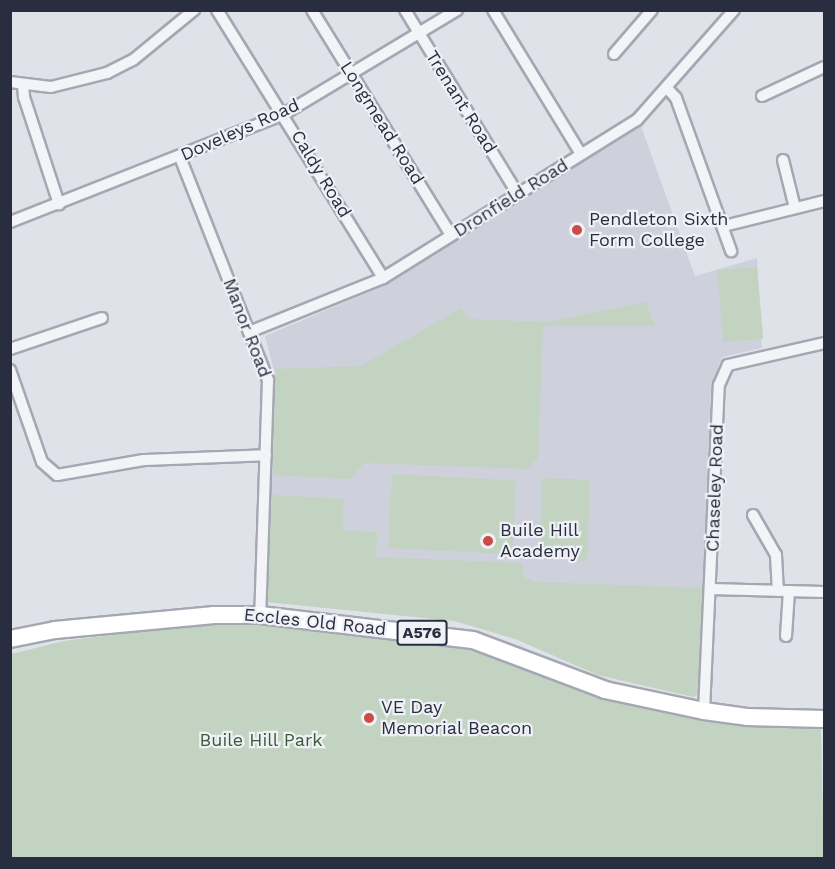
<!DOCTYPE html>
<html>
<head>
<meta charset="utf-8">
<style>
	body { margin:0 }
	#map { position:relative; width:835px; height:869px; overflow:hidden; background:#e0e2e9; font-family:"Work Sans",sans-serif }
	div>[style] { position:absolute }
	.built>* { inset:0; background:#ced1db }
	.green>* { inset:0; background:#c3d3c1; transform-origin:0 0 }
	.roads { filter:drop-shadow(2px 0 #a5a8b3) drop-shadow(-2px 0 #a5a8b3) drop-shadow(0 2px #a5a8b3) drop-shadow(0 -2px #a5a8b3) }
	.street>* { height:10px; margin:-5px; padding:0 5px; transform-origin:5px; border-radius:5px; background:#f3f4f7 }
	.primary>* { height:16px; margin:-8px; padding:0 8px; transform-origin:8px; border-radius:8px; background:#fff }
	.dots>* { width:16px; height:16px; translate:-50% -50%; box-sizing:border-box; border:3px solid #f0f1f6; border-radius:50% }
	span { translate:-50% -50%; white-space:nowrap; text-align:center; line-height:1.15; -webkit-text-stroke:4.5px #f0f1f6; paint-order:stroke }
	.shield-label span { padding:2px 4px; background:#f0f1f6; border:2px solid; border-radius:4px; -webkit-text-stroke-width:0 }
	.shield-label { font-size:16px; color:#292d40; font-weight:700 }
	.street-label { font-size:18px; color:#292d40 }
	.poi-label { font-size:18px; color:#292d40 }
	.left { translate:0 -50%; text-align:left }
	.park-label { font-size:18px; color:#365c36 }
	.frame { position:absolute; inset:0; border:12px solid #292d40; pointer-events:none }
</style>
</head>
<body>
<div id="map">
	<div class="built">
		<i style="clip-path:polygon(641px 126px,695px 276px,757px 258px,762px 348px,722px 357px,711px 387px,699px 693px,694px 697px,598px 675px,518px 640px,455px 621px,267px 602px,275px 375px,265px 336px,384px 286px)"></i>
	</div>
	<div class="green">
		<i style="left:757px;top:267px;width:72px;height:40px;rotate:85deg"></i>
		<i style="clip-path:polygon(646px 302px,655px 326px,543px 326px,538px 458px,528px 469px,364px 463px,351px 479px,273px 475px,275px 369px,361px 366px,461px 308px,469px 319px,547px 322px)"></i>
		<i style="left:392px;top:474px;width:124px;height:74px;rotate:3deg"></i>
		<i style="left:542px;top:478px;width:48px;height:81px;rotate:2deg"></i>
		<i style="clip-path:polygon(272px 495px,344px 499px,342px 530px,377px 532px,376px 557px,522px 563px,524px 577px,535px 582px,704px 588px,699px 693px,694px 697px,598px 675px,518px 640px,455px 621px,267px 602px)"></i>
		<i style="clip-path:polygon(226px 621px,263px 621px,470px 643px,611px 699px,725px 724px,821px 729px,824px 858px,11px 858px,11px 654px,64px 641px)"></i>
	</div>
	<div class="roads">
		<div class="street">
			<i style="left:217px;top:10px;width:315px;rotate:58.2deg"></i>
			<i style="left:312px;top:10px;width:264px;rotate:58.3deg"></i>
			<i style="left:405px;top:10px;width:215px;rotate:58.5deg"></i>
			<i style="left:493px;top:10px;width:169px;rotate:58.6deg"></i>
			<i style="left:614px;top:54px;width:58px;rotate:-49.2deg"></i>
			<i style="left:10px;top:82px;width:41px;rotate:7deg"></i>
			<i style="left:51px;top:87px;width:58px;rotate:-14deg"></i>
			<i style="left:107px;top:73px;width:29px;rotate:-27deg"></i>
			<i style="left:133px;top:60px;width:79px;rotate:-39.3deg"></i>
			<i style="left:23px;top:85px;width:12px;rotate:85deg"></i>
			<i style="left:24px;top:97px;width:113px;rotate:71.9deg"></i>
			<i style="left:667px;top:88px;width:13px;rotate:48deg"></i>
			<i style="left:676px;top:98px;width:163px;rotate:70.2deg"></i>
			<i style="left:762px;top:96px;width:68px;rotate:-25.1deg"></i>
			<i style="left:180px;top:157px;width:240px;rotate:68.5deg"></i>
			<i style="left:268px;top:380px;width:235px;rotate:91.9deg"></i>
			<i style="left:783px;top:160px;width:49px;rotate:76deg"></i>
			<i style="left:10px;top:222px;width:295px;rotate:-21.5deg"></i>
			<i style="left:284px;top:114px;width:202px;rotate:-31deg"></i>
			<i style="left:724px;top:226px;width:103px;rotate:-14deg"></i>
			<i style="left:249px;top:332px;width:144px;rotate:-21.9deg"></i>
			<i style="left:383px;top:278px;width:299px;rotate:-31.9deg"></i>
			<i style="left:637px;top:120px;width:147px;rotate:-48.6deg"></i>
			<i style="left:10px;top:349px;width:97px;rotate:-18.6deg"></i>
			<i style="left:10px;top:370px;width:97px;rotate:70.8deg"></i>
			<i style="left:42px;top:462px;width:20px;rotate:41deg"></i>
			<i style="left:57px;top:475px;width:88px;rotate:-9.8deg"></i>
			<i style="left:144px;top:460px;width:122px;rotate:-2.3deg"></i>
			<i style="left:753px;top:515px;width:46px;rotate:60.1deg"></i>
			<i style="left:776px;top:555px;width:36px;rotate:87deg"></i>
			<i style="left:711px;top:589px;width:113px;rotate:1.5deg"></i>
			<i style="left:786px;top:636px;width:45px;rotate:-86.2deg"></i>
			<i style="left:704px;top:711px;width:326px;rotate:-87.4deg"></i>
			<i style="left:719px;top:385px;width:22px;rotate:-66deg"></i>
			<i style="left:728px;top:365px;width:98px;rotate:-12.9deg"></i>
		</div>
		<div class="primary">
			<i style="left:10px;top:639px;width:46px;rotate:-11.3deg"></i>
			<i style="left:55px;top:630px;width:160px;rotate:-5.4deg"></i>
			<i style="left:214px;top:615px;width:46px"></i>
			<i style="left:260px;top:615px;width:214px;rotate:6.7deg"></i>
			<i style="left:473px;top:640px;width:141px;rotate:20.7deg"></i>
			<i style="left:605px;top:690px;width:101px;rotate:12deg"></i>
			<i style="left:704px;top:711px;width:43px;rotate:7.9deg"></i>
			<i style="left:747px;top:717px;width:77px;rotate:1.5deg"></i>
		</div>
	</div>
	<div class="dots">
		<i style="left:577px;top:230px;background:#cd4b46"></i>
		<i style="left:488px;top:541px;background:#cd4b46"></i>
		<i style="left:369px;top:718px;background:#cd4b46"></i>
	</div>
	<div class="shield-label">
		<span style="left:422px;top:633px">A576</span>
	</div>
	<div class="street-label">
		<span style="left:461px;top:102px;rotate:58deg">Trenant Road</span>
		<span style="left:382px;top:123px;rotate:58deg">Longmead Road</span>
		<span style="left:240px;top:130px;rotate:-24deg">Doveleys Road</span>
		<span style="left:321px;top:174px;rotate:59deg">Caldy Road</span>
		<span style="left:511px;top:198px;rotate:-32deg">Dronfield Road</span>
		<span style="left:247px;top:328px;rotate:69deg">Manor Road</span>
		<span style="left:715px;top:488px;rotate:-88deg">Chaseley Road</span>
		<span style="left:315px;top:622px;rotate:6deg">Eccles Old Road</span>
	</div>
	<div class="poi-label">
		<span class="left" style="left:589px;top:230px">Pendleton Sixth<br>Form College</span>
		<span class="left" style="left:500px;top:541px">Buile Hill<br>Academy</span>
		<span class="left" style="left:381px;top:718px">VE Day<br>Memorial Beacon</span>
	</div>
	<div class="park-label">
		<span style="left:261px;top:740px">Buile Hill Park</span>
	</div>
	<div class="frame"></div>
</div>
</body>
</html>
